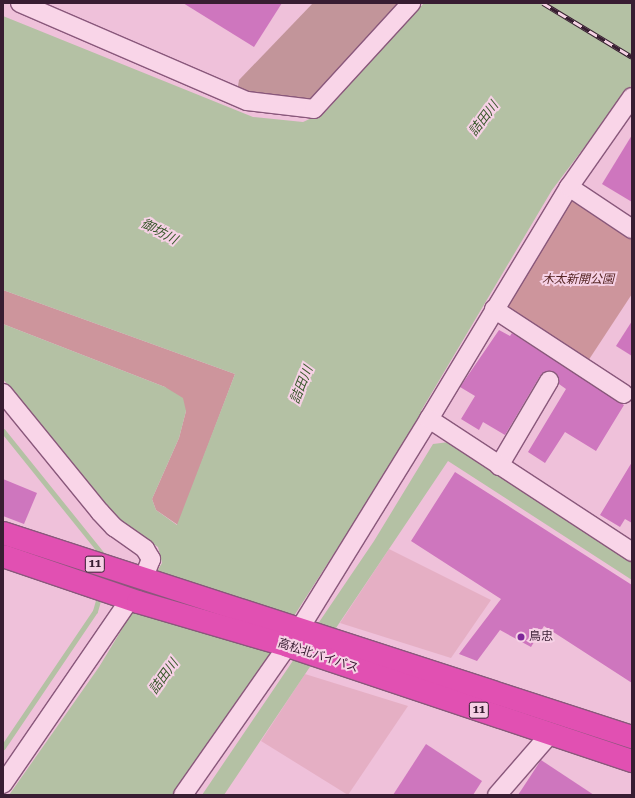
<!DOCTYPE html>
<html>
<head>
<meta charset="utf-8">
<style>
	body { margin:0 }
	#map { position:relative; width:635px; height:798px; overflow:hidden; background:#efc1da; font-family:"Roboto Serif","Noto Sans JP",serif }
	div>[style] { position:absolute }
	.farmland>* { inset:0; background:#e5afc4 }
	.green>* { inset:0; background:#cd959c }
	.cemetery>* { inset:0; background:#c2959a }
	.water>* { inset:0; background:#b4c1a4 }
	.stream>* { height:5px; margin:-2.5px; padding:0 2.5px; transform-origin:2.5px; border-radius:2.5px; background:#b4c1a4 }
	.building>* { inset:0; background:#ce76be }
	.roads { filter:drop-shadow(1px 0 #89587b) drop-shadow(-1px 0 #89587b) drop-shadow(0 1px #89587b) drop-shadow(0 -1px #89587b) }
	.street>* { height:18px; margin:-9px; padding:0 9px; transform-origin:9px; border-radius:9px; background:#f9d5e8 }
	.highway>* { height:22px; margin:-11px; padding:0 11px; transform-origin:11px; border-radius:11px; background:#e150b2 }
	.rail>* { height:4.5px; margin-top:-2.25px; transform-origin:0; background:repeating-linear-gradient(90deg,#f6d1e5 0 9px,#381d32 0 18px); box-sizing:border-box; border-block:1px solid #381d32 }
	.dots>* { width:11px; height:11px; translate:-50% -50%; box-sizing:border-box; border:2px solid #f6d1e5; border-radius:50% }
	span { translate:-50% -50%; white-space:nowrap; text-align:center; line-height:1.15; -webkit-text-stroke:4px #f6d1e5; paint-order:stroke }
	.shield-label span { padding:1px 3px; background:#f6d1e5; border:1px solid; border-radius:3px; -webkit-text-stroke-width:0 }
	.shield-label { font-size:11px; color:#381d32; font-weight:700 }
	.park-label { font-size:12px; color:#552423; font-style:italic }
	.poi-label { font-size:12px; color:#381d32 }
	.left { translate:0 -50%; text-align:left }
	.street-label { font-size:12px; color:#381d32 }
	.water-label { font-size:13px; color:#39582c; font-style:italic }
	.frame { position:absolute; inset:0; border:4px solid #381d32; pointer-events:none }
</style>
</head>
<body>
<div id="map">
	<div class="farmland">
		<i style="clip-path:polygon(389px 549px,491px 600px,451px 658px,340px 623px)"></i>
		<i style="clip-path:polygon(305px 674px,408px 706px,348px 795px,261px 741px)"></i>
	</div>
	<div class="green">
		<i style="clip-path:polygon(569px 197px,632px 239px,632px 294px,588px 361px,501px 305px)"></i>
		<i style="clip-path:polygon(3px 290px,235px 374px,178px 525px,156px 510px,152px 499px,179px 438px,186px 411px,165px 387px,3px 324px)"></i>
	</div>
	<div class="cemetery">
		<i style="clip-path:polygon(313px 3px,400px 3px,306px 103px,237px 92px,239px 80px)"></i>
	</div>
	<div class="water">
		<i style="clip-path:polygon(424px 3px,632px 3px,632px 84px,552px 190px,421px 411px,423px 415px,179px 795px,9px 795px,99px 667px,162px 563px,158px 547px,116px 521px,3px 379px,3px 324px,165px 387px,183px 398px,186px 411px,179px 438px,152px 499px,156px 510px,177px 525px,235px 374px,3px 290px,3px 16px,253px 117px,303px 122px,325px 112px)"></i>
		<i style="clip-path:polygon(449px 442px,632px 561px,632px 580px,448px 461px,224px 795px,202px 795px,374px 541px,433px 444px)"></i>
	</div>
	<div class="stream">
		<i style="left:3px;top:431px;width:163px;rotate:51.2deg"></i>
		<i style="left:3px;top:747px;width:164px;rotate:-55.9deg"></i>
		<i style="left:95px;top:611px;width:18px;rotate:-74deg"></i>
	</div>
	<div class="building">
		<i style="clip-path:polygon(183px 3px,282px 3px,254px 47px)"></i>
		<i style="clip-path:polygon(632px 135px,632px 202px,602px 184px)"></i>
		<i style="clip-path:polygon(632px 321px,632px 356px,616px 346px)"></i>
		<i style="clip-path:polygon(499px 330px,510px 336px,512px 333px,624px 405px,596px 451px,565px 432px,545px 463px,528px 452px,566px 389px,559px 384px,558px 376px,549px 371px,540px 376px,505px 435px,483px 422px,479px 430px,461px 419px,475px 396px,460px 387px)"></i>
		<i style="clip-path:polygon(632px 462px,632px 523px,625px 519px,620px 527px,600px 515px)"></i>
		<i style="clip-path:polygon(455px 472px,632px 585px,632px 683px,544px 626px,531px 647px,500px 630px,477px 661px,459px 654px,501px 599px,411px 541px)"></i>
		<i style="clip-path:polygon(3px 479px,37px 493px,24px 524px,3px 516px)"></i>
		<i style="clip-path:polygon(426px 744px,482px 781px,473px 795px,393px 795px)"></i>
		<i style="clip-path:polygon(541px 760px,594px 795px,518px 795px)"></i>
	</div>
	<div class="roads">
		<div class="street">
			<i style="left:20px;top:3px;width:247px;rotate:23.4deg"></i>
			<i style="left:247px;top:101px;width:67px;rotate:6.8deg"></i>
			<i style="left:314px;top:109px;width:144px;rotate:-47.5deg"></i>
			<i style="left:569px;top:187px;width:76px;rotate:33.7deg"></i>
			<i style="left:494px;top:309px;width:155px;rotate:33.2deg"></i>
			<i style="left:3px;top:393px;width:154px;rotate:50.8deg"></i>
			<i style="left:100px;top:512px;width:21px;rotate:47deg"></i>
			<i style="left:114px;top:527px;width:38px;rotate:35deg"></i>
			<i style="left:145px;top:549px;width:12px;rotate:59deg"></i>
			<i style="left:151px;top:559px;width:22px;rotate:111deg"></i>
			<i style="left:429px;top:419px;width:271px;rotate:-58.9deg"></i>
			<i style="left:569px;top:187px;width:110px;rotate:-55deg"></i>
			<i style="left:499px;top:466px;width:99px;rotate:-59.5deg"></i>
			<i style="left:3px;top:784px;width:224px;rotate:-55.5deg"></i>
			<i style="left:183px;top:795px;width:204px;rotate:-55deg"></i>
			<i style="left:300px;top:628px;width:246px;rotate:-58.3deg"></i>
			<i style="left:429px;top:419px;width:243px;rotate:33.2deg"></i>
			<i style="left:497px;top:795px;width:81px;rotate:-49deg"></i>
		</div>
		<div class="highway">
			<i style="left:3px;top:533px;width:661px;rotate:17.97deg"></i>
			<i style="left:3px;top:556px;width:143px;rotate:18.8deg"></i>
			<i style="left:138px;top:602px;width:156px;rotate:16.3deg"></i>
			<i style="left:288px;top:646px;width:363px;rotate:18.5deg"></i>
		</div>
	</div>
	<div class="rail">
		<i style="left:543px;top:3px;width:104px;rotate:31.2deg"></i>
	</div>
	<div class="dots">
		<i style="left:521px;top:637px;background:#7d2799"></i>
	</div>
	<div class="shield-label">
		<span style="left:95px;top:564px">11</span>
		<span style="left:479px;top:710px">11</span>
	</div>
	<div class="park-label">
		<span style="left:578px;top:280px">木太新開公園</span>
	</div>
	<div class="poi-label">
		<span class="left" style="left:529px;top:637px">鳥忠</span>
	</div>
	<div class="street-label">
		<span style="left:318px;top:656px;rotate:18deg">高松北バイパス</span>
	</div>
	<div class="water-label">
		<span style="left:484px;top:119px;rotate:-53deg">詰田川</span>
		<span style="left:159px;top:232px;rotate:28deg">御坊川</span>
		<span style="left:302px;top:385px;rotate:-68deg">詰田川</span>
		<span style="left:164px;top:677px;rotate:-54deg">詰田川</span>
	</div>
	<div class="frame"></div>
</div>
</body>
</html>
